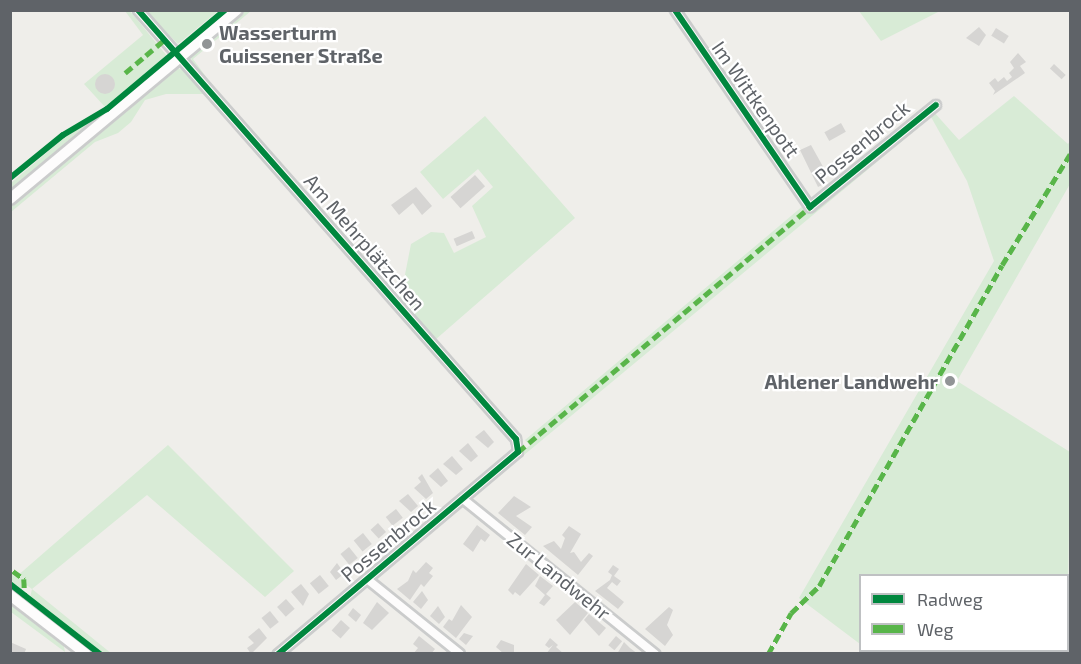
<!DOCTYPE html>
<html>
<head>
<meta charset="utf-8">
<style>
	body { margin:0 }
	#map { position:relative; width:1081px; height:664px; overflow:hidden; background:#efeeea; font-family:"Exo 2",sans-serif }
	div>[style] { position:absolute }
	.green>* { inset:0; background:#d8ebd6 }
	.building>* { inset:0; background:#d6d5d3; transform-origin:0 0 }
	.round { border-radius:50% }
	.roads { filter:drop-shadow(2px 0 #cbcccc) drop-shadow(-2px 0 #cbcccc) drop-shadow(0 2px #cbcccc) drop-shadow(0 -2px #cbcccc) }
	.street>* { height:8px; margin:-4px; padding:0 4px; transform-origin:4px; border-radius:4px; background:#fdfcfc }
	.secondary>* { height:10px; margin:-5px; padding:0 5px; transform-origin:5px; border-radius:5px; background:#fdfcfc }
	.quiet>* { height:4.5px; margin-top:-2.25px; transform-origin:0; background:repeating-linear-gradient(90deg,#58b549 0 9px,transparent 0 13.5px) }
	.cycleway>* { height:6px; margin:-3px; padding:0 3px; transform-origin:3px; border-radius:3px; background:#00873e }
	.dots>* { width:16px; height:16px; translate:-50% -50%; box-sizing:border-box; border:3px solid #fff; border-radius:50% }
	span { translate:-50% -50%; white-space:nowrap; text-align:center; line-height:1.15; -webkit-text-stroke:4.5px #fff; paint-order:stroke }
	.poi-label { font-size:20px; color:#5f6368; font-weight:700 }
	.left { translate:0 -50%; text-align:left }
	.right { translate:-100% -50%; text-align:right }
	.street-label { font-size:20px; color:#5f6368 }
	.frame { position:absolute; inset:0; border:12px solid #5f6368; pointer-events:none }
	.legend { position:absolute; left:859px; top:574px; width:210px; height:78px; box-sizing:border-box; background:#fff; border:2px solid #bfc1c3; margin:0; padding:8px 10px; list-style:none; font-size:18px; color:#5f6368 }
	.legend li { display:flex; align-items:center; gap:12px; height:30px }
	.legend b { width:30px; border:2px solid #bfc1c3 }
</style>
</head>
<body>
<div id="map">
	<div class="green">
		<i style="clip-path:polygon(125px 11px,130px 11px,167px 56px,105px 107px,84px 84px,143px 35px)"></i>
		<i style="clip-path:polygon(145px 11px,218px 11px,178px 44px)"></i>
		<i style="clip-path:polygon(245px 11px,251px 11px,193px 59px,220px 96px,192px 66px,191px 56px)"></i>
		<i style="clip-path:polygon(859px 11px,940px 11px,881px 41px)"></i>
		<i style="clip-path:polygon(176px 68px,186px 70px,207px 94px,166px 94px,145px 100px,131px 122px,118px 133px,95px 142px,11px 212px,11px 207px)"></i>
		<i style="clip-path:polygon(1014px 96px,1068px 144px,1070px 141px,1070px 184px,957px 381px,1070px 452px,1068px 596px,1068px 576px,860px 576px,860px 644px,799px 598px,994px 261px,967px 181px,931px 117px,524px 455px,522px 452px,530px 445px,525px 440px,804px 205px,808px 211px,812px 209px,933px 111px,959px 140px)"></i>
		<i style="clip-path:polygon(108px 111px,11px 192px,11px 183px,65px 137px)"></i>
		<i style="clip-path:polygon(485px 116px,575px 218px,435px 340px,400px 300px,411px 244px,431px 232px,444px 233px,454px 253px,486px 237px,472px 206px,493px 187px,478px 169px,443px 199px,420px 172px)"></i>
		<i style="clip-path:polygon(168px 445px,294px 571px,265px 597px,147px 495px,32px 589px,112px 654px,93px 653px,29px 602px,32px 589px,22px 582px,22px 594px,11px 589px,10px 574px,16px 577px)"></i>
		<i style="clip-path:polygon(10px 602px,63px 641px,65px 652px,11px 612px)"></i>
		<i style="clip-path:polygon(868px 651px,1035px 651px,1033px 654px)"></i>
	</div>
	<div class="building">
		<i style="clip-path:polygon(979px 27px,986px 35px,979px 46px,966px 38px)"></i>
		<i style="left:996px;top:28px;width:15px;height:9px;rotate:32deg"></i>
		<i style="clip-path:polygon(1018px 53px,1026px 62px,1020px 66px,1025px 73px,993px 95px,995px 91px,989px 83px,995px 78px,998px 82px,1004px 77px,1007px 81px,1012px 77px,1009px 73px,1014px 68px,1010px 62px)"></i>
		<i style="left:1054px;top:64px;width:16px;height:6px;rotate:43deg"></i>
		<i class="round" style="left:95px;top:74px;width:20px;height:20px"></i>
		<i style="left:841px;top:123px;width:10px;height:19px;rotate:61deg"></i>
		<i style="clip-path:polygon(811px 145px,826px 172px,821px 175px,824px 184px,818px 187px,800px 150px)"></i>
		<i style="left:475px;top:175px;width:15px;height:33px;rotate:48deg"></i>
		<i style="clip-path:polygon(416px 187px,432px 206px,422px 215px,413px 203px,399px 215px,391px 205px)"></i>
		<i style="left:472px;top:231px;width:8px;height:20px;rotate:67deg"></i>
		<i style="clip-path:polygon(484px 430px,494px 442px,488px 448px,475px 437px)"></i>
		<i style="clip-path:polygon(468px 443px,478px 456px,471px 462px,459px 451px)"></i>
		<i style="clip-path:polygon(452px 456px,463px 469px,456px 475px,443px 464px)"></i>
		<i style="clip-path:polygon(438px 468px,448px 481px,441px 487px,429px 476px)"></i>
		<i style="clip-path:polygon(422px 474px,433px 493px,426px 499px,414px 488px,421px 482px,418px 478px)"></i>
		<i style="clip-path:polygon(408px 494px,418px 506px,411px 512px,399px 501px)"></i>
		<i style="clip-path:polygon(514px 496px,531px 507px,516px 516px,532px 527px,525px 535px,498px 513px)"></i>
		<i style="left:396px;top:509px;width:11px;height:13px;rotate:52deg"></i>
		<i style="left:378px;top:523px;width:12px;height:10px;rotate:48deg"></i>
		<i style="clip-path:polygon(477px 525px,490px 535px,485px 542px,481px 539px,473px 552px,463px 544px)"></i>
		<i style="clip-path:polygon(569px 526px,581px 534px,570px 553px,574px 552px,581px 562px,589px 553px,593px 556px,578px 575px,543px 546px,554px 541px,561px 549px,565px 538px,562px 535px)"></i>
		<i style="left:363px;top:533px;width:14px;height:12px;rotate:51deg"></i>
		<i style="left:349px;top:547px;width:14px;height:11px;rotate:51deg"></i>
		<i style="clip-path:polygon(426px 562px,433px 568px,429px 573px,433px 576px,424px 587px,421px 584px,410px 600px,397px 589px,408px 581px,413px 570px,416px 573px)"></i>
		<i style="clip-path:polygon(337px 563px,342px 570px,345px 567px,352px 575px,349px 578px,345px 573px,336px 580px,330px 572px)"></i>
		<i style="clip-path:polygon(526px 564px,539px 575px,520px 596px,515px 592px,513px 595px,508px 590px)"></i>
		<i style="clip-path:polygon(613px 565px,619px 569px,614px 576px,621px 581px,617px 586px,612px 582px,607px 588px,624px 602px,618px 609px,595px 591px,610px 580px,612px 575px,608px 572px)"></i>
		<i style="left:320px;top:575px;width:14px;height:13px;rotate:51deg"></i>
		<i style="clip-path:polygon(540px 576px,553px 586px,546px 594px,551px 598px,544px 606px,539px 603px,545px 595px,535px 586px)"></i>
		<i style="clip-path:polygon(301px 584px,309px 594px,303px 606px,291px 592px)"></i>
		<i style="clip-path:polygon(422px 591px,428px 600px,421px 609px,413px 602px)"></i>
		<i style="left:286px;top:599px;width:13px;height:12px;rotate:48deg"></i>
		<i style="clip-path:polygon(377px 602px,389px 613px,372px 630px,363px 623px)"></i>
		<i style="clip-path:polygon(575px 602px,588px 613px,570px 635px,556px 620px)"></i>
		<i style="clip-path:polygon(461px 605px,472px 617px,456px 638px,443px 627px,449px 619px,452px 621px)"></i>
		<i style="clip-path:polygon(438px 606px,445px 617px,439px 624px,430px 616px)"></i>
		<i style="clip-path:polygon(669px 607px,673px 610px,667px 625px,673px 635px,665px 646px,645px 629px)"></i>
		<i style="clip-path:polygon(353px 608px,361px 615px,356px 622px,348px 615px)"></i>
		<i style="left:270px;top:611px;width:14px;height:11px;rotate:51deg"></i>
		<i style="clip-path:polygon(589px 614px,606px 628px,599px 636px,584px 620px)"></i>
		<i style="left:341px;top:620px;width:12px;height:14px;rotate:42deg"></i>
		<i style="clip-path:polygon(259px 628px,267px 638px,251px 654px,247px 648px,254px 643px,248px 637px)"></i>
		<i style="clip-path:polygon(464px 633px,473px 636px,466px 645px,459px 639px)"></i>
		<i style="clip-path:polygon(419px 636px,435px 649px,431px 654px,413px 654px,418px 648px,413px 644px)"></i>
		<i style="left:616px;top:636px;width:8px;height:12px;rotate:40deg"></i>
		<i style="clip-path:polygon(550px 638px,558px 645px,556px 647px,564px 654px,546px 654px,553px 645px,549px 648px,545px 645px)"></i>
		<i style="clip-path:polygon(501px 640px,514px 645px,514px 654px,504px 654px,496px 647px)"></i>
		<i style="clip-path:polygon(10px 642px,26px 649px,24px 654px,10px 654px)"></i>
		<i style="clip-path:polygon(624px 642px,630px 648px,638px 654px,617px 654px)"></i>
	</div>
	<div class="roads">
		<div class="street">
			<i style="left:138px;top:10px;width:572px;rotate:48.62deg"></i>
			<i style="left:516px;top:439px;width:13px;rotate:81deg"></i>
			<i style="left:518px;top:452px;width:314px;rotate:139.9deg"></i>
			<i style="left:675px;top:10px;width:239px;rotate:55.6deg"></i>
			<i style="left:810px;top:207px;width:162px;rotate:-39deg"></i>
			<i style="left:463px;top:499px;width:247px;rotate:38.9deg"></i>
			<i style="left:367px;top:579px;width:119px;rotate:38.9deg"></i>
		</div>
		<div class="secondary">
			<i style="left:10px;top:199px;width:295px;rotate:-39.8deg"></i>
			<i style="left:10px;top:595px;width:96px;rotate:37.8deg"></i>
		</div>
	</div>
	<div class="quiet">
		<i style="left:125px;top:73px;width:51px;rotate:-40.2deg"></i>
		<i style="left:518px;top:452px;width:381px;rotate:-40deg"></i>
		<i style="left:13px;top:571px;width:14px;rotate:36deg"></i>
		<i style="left:24px;top:579px;width:18px;rotate:87deg"></i>
		<i style="left:768px;top:654px;width:47px;rotate:-60.7deg"></i>
		<i style="left:791px;top:613px;width:39px;rotate:-44deg"></i>
		<i style="left:819px;top:586px;width:369px;rotate:-60.3deg"></i>
		<i style="left:1002px;top:265px;width:130px;rotate:-58.5deg"></i>
	</div>
	<div class="cycleway">
		<i style="left:138px;top:10px;width:572px;rotate:48.62deg"></i>
		<i style="left:516px;top:439px;width:13px;rotate:81deg"></i>
		<i style="left:518px;top:452px;width:314px;rotate:139.9deg"></i>
		<i style="left:675px;top:10px;width:239px;rotate:55.6deg"></i>
		<i style="left:810px;top:207px;width:162px;rotate:-39deg"></i>
		<i style="left:10px;top:178px;width:68px;rotate:-39.1deg"></i>
		<i style="left:63px;top:135px;width:51px;rotate:-30.6deg"></i>
		<i style="left:107px;top:109px;width:154px;rotate:-40deg"></i>
		<i style="left:10px;top:584px;width:114px;rotate:37.9deg"></i>
	</div>
	<div class="dots">
		<i style="left:207px;top:44px;background:#919496"></i>
		<i style="left:950px;top:381px;background:#919496"></i>
	</div>
	<div class="poi-label">
		<span class="left" style="left:219px;top:44px">Wasserturm<br>Guissener Straße</span>
		<span class="right" style="left:938px;top:381px">Ahlener Landwehr</span>
	</div>
	<div class="street-label">
		<span style="left:756px;top:99px;rotate:55deg">Im Wittkenpott</span>
		<span style="left:862px;top:142px;rotate:-40deg">Possenbrock</span>
		<span style="left:365px;top:242px;rotate:49deg">Am Mehrplätzchen</span>
		<span style="left:388px;top:540px;rotate:-40deg">Possenbrock</span>
		<span style="left:559px;top:576px;rotate:39deg">Zur Landwehr</span>
	</div>
	<div class="frame"></div>
	<ul class="legend">
	<li><b style="height:8px;background:#00873e"></b>Radweg</li>
	<li><b style="height:8px;background:#58b549"></b>Weg</li>
	</ul>
</div>
</body>
</html>
